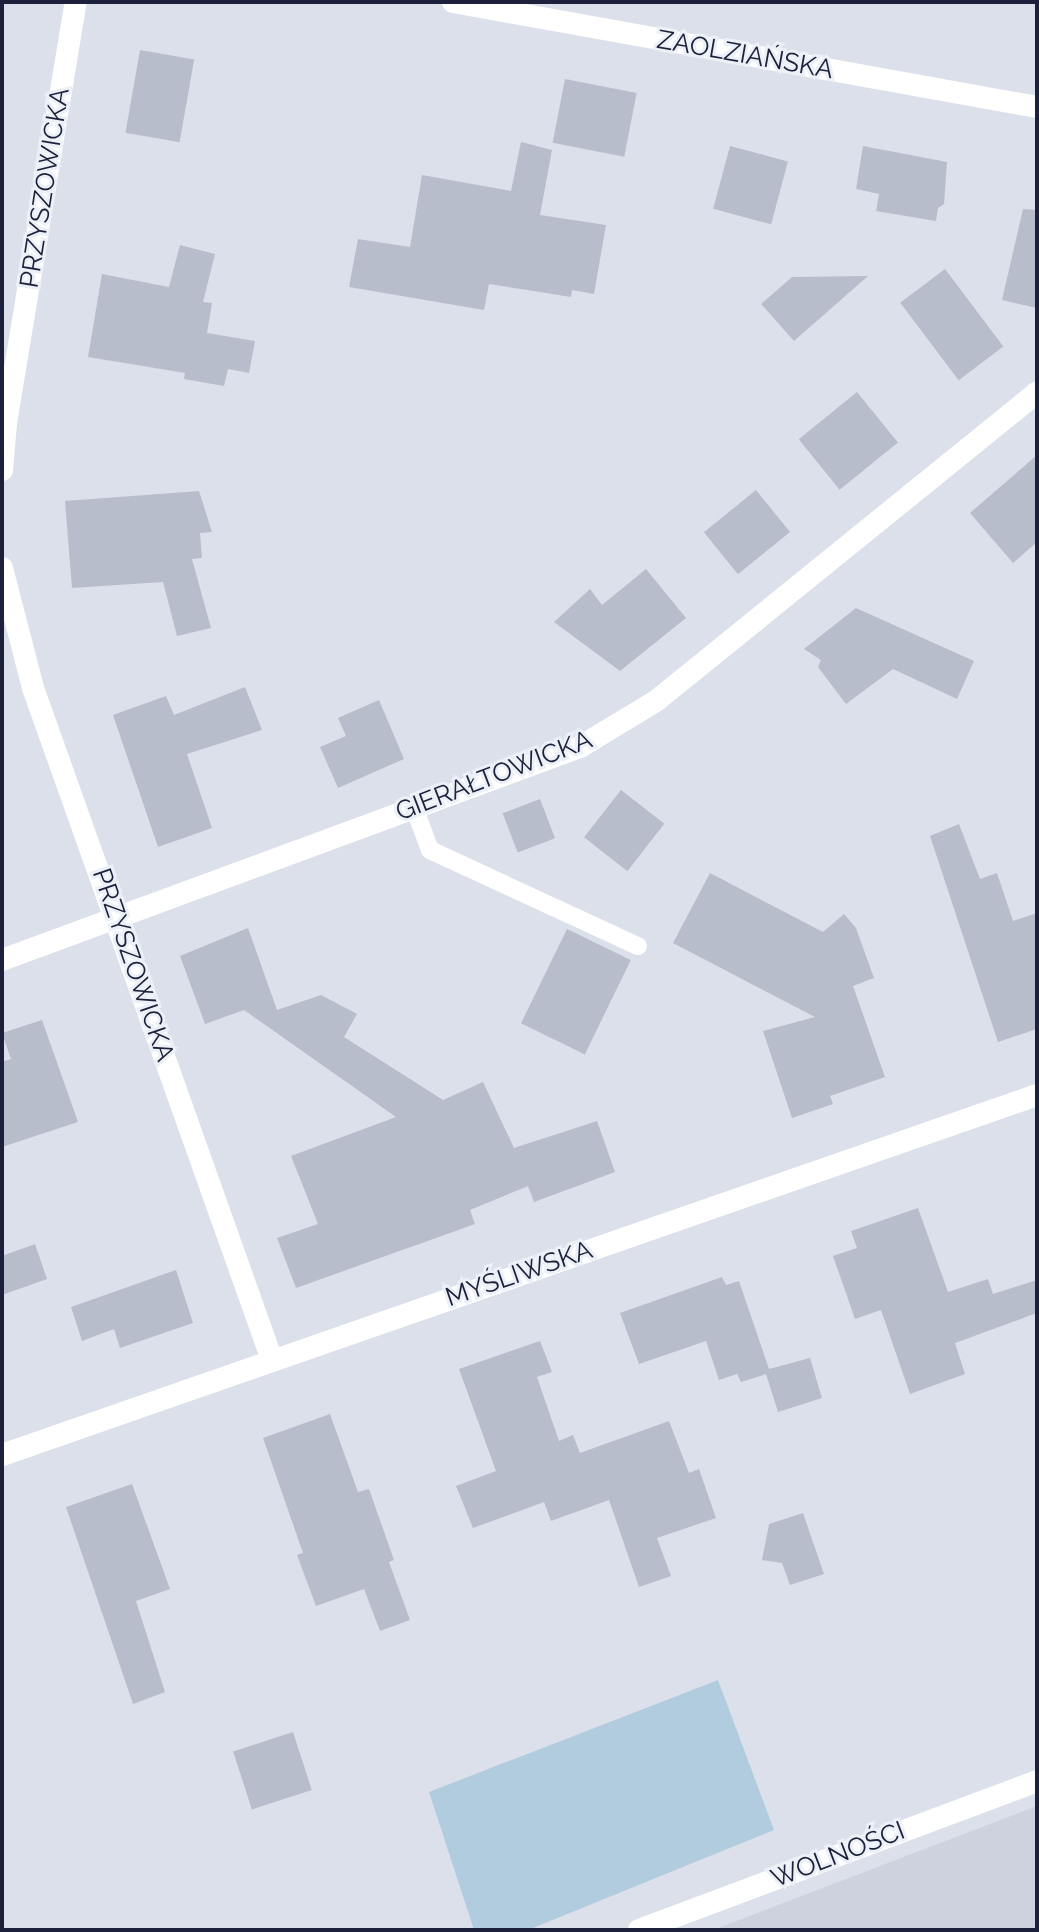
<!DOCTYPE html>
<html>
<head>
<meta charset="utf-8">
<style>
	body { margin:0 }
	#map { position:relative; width:1039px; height:1932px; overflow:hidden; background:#dce0ea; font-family:Raleway,sans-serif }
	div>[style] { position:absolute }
	.built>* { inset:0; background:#cdd2de }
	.green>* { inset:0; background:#b1ccde }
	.building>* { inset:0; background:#b8bdcb; transform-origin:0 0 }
	.service>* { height:18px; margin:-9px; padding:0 9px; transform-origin:9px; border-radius:9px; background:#fff }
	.minor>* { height:22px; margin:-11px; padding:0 11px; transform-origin:11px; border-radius:11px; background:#fff }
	span { translate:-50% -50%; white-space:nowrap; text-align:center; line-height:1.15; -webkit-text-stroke:6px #ecf0f7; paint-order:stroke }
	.street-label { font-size:26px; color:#1c203a }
	.frame { position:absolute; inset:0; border:4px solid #1c203a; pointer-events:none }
</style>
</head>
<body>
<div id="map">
	<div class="built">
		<i style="clip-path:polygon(1037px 1806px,1037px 1930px,713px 1930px)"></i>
	</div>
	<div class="green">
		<i style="clip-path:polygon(718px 1680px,774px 1830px,528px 1930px,474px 1930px,429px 1792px)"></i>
	</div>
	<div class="building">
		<i style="left:140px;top:50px;width:55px;height:84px;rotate:10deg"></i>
		<i style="left:565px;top:79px;width:73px;height:65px;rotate:11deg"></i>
		<i style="clip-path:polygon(521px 142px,552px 150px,540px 215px,606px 225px,594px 294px,572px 290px,571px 297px,489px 284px,484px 310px,349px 287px,358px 239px,410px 247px,422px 175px,511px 191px)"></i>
		<i style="left:730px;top:146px;width:60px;height:65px;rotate:15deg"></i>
		<i style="clip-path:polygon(863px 146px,947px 162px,944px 204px,938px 208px,936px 221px,876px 211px,879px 194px,856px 189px)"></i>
		<i style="clip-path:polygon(1023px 209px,1037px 210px,1037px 308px,1002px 300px)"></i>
		<i style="clip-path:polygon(180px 245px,215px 254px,203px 302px,212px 303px,207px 333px,255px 341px,249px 373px,228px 369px,224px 386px,184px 379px,185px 373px,88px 357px,102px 274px,169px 287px)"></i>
		<i style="left:945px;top:269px;width:97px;height:56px;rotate:53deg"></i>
		<i style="clip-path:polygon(868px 276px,794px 341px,761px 304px,792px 277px)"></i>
		<i style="left:857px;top:392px;width:65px;height:75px;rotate:51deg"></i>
		<i style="clip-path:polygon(1037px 455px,1037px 542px,1013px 563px,970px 513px)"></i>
		<i style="left:756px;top:490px;width:54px;height:67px;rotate:51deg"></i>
		<i style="clip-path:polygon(199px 491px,212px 532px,200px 533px,202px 558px,192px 559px,211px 628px,177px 636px,163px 582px,72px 588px,65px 501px)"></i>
		<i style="clip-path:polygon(646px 569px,686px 618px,620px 671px,554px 622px,590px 589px,602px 605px)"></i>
		<i style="clip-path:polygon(856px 608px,974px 661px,957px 699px,893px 669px,846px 704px,818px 667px,821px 660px,804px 649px)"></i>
		<i style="clip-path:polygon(245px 687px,262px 730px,187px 754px,212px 828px,158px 847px,113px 715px,166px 696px,174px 715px)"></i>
		<i style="clip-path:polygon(379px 700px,404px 759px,338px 788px,320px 747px,346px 736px,338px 718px)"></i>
		<i style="left:621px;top:790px;width:55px;height:60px;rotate:38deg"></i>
		<i style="left:540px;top:799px;width:42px;height:40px;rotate:69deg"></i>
		<i style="clip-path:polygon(959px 824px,980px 879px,997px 873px,1013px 921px,1037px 913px,1037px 1029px,998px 1042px,930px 836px)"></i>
		<i style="clip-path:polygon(710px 873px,823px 932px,844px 914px,856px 928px,874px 978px,853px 986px,885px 1077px,830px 1096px,833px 1104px,792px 1118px,763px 1031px,815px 1017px,673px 943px)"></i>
		<i style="clip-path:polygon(248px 928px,277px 1010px,321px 995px,357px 1014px,344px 1037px,443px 1100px,483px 1082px,514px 1148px,597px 1121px,615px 1172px,534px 1202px,528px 1186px,470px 1210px,475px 1224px,296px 1288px,277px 1238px,318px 1224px,291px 1156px,396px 1117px,244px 1010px,205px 1024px,180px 956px)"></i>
		<i style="left:567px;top:929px;width:71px;height:105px;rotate:26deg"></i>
		<i style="clip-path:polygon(42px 1020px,78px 1122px,2px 1147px,2px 1062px,11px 1059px,2px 1033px)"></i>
		<i style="clip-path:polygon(918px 1208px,948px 1292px,988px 1279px,993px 1294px,1037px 1280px,1037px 1313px,955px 1343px,965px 1374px,910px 1394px,881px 1310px,855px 1319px,833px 1256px,857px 1248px,851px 1231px)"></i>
		<i style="clip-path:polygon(35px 1244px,47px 1279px,2px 1295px,2px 1256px)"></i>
		<i style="clip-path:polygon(176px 1270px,193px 1323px,120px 1348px,114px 1329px,82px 1341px,71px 1307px)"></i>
		<i style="clip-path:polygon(722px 1277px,726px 1285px,739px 1281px,769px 1369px,810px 1358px,822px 1398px,778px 1412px,766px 1374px,741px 1382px,737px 1374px,719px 1380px,706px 1341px,639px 1364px,620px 1313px)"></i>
		<i style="clip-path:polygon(540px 1341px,552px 1372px,537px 1377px,559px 1441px,573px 1435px,580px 1453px,669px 1421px,689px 1473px,699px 1469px,716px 1518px,657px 1538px,671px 1576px,639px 1587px,609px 1500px,551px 1521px,544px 1502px,473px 1528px,456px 1486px,496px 1471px,459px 1369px)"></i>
		<i style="clip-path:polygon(330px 1414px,358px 1492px,369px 1489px,394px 1560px,389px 1562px,410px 1620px,380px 1631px,364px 1589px,316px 1606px,297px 1555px,303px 1553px,263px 1438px)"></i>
		<i style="clip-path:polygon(132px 1484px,170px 1589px,136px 1601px,165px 1692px,133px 1704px,66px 1507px)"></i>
		<i style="clip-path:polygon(803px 1513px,824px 1574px,790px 1585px,782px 1563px,762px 1560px,769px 1524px)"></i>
		<i style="left:293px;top:1732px;width:61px;height:63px;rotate:72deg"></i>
	</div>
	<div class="service">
		<i style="left:414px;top:807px;width:46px;rotate:69.6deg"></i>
		<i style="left:430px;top:850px;width:229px;rotate:24.8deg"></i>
	</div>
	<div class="minor">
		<i style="left:453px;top:2px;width:593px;rotate:10.19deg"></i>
		<i style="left:2px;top:470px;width:47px;rotate:-85.1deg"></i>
		<i style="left:6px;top:423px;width:427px;rotate:-80.6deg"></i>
		<i style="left:2px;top:568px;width:124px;rotate:75.5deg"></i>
		<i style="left:33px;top:688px;width:713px;rotate:70.42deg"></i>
		<i style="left:2px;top:960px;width:616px;rotate:-20.23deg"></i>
		<i style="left:580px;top:747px;width:89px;rotate:-31.2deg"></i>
		<i style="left:656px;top:701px;width:490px;rotate:-39deg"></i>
		<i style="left:2px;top:1455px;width:1096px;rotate:-19.18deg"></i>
		<i style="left:639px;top:1930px;width:425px;rotate:-20.5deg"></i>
	</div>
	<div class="street-label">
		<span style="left:745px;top:55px;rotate:10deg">ZAOLZIAŃSKA</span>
		<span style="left:45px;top:188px;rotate:-81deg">PRZYSZOWICKA</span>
		<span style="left:494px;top:776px;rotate:-21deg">GIERAŁTOWICKA</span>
		<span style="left:133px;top:965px;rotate:71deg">PRZYSZOWICKA</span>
		<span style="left:519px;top:1274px;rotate:-19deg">MYŚLIWSKA</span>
		<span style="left:838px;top:1855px;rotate:-21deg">WOLNOŚCI</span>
	</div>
	<div class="frame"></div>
</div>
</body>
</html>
